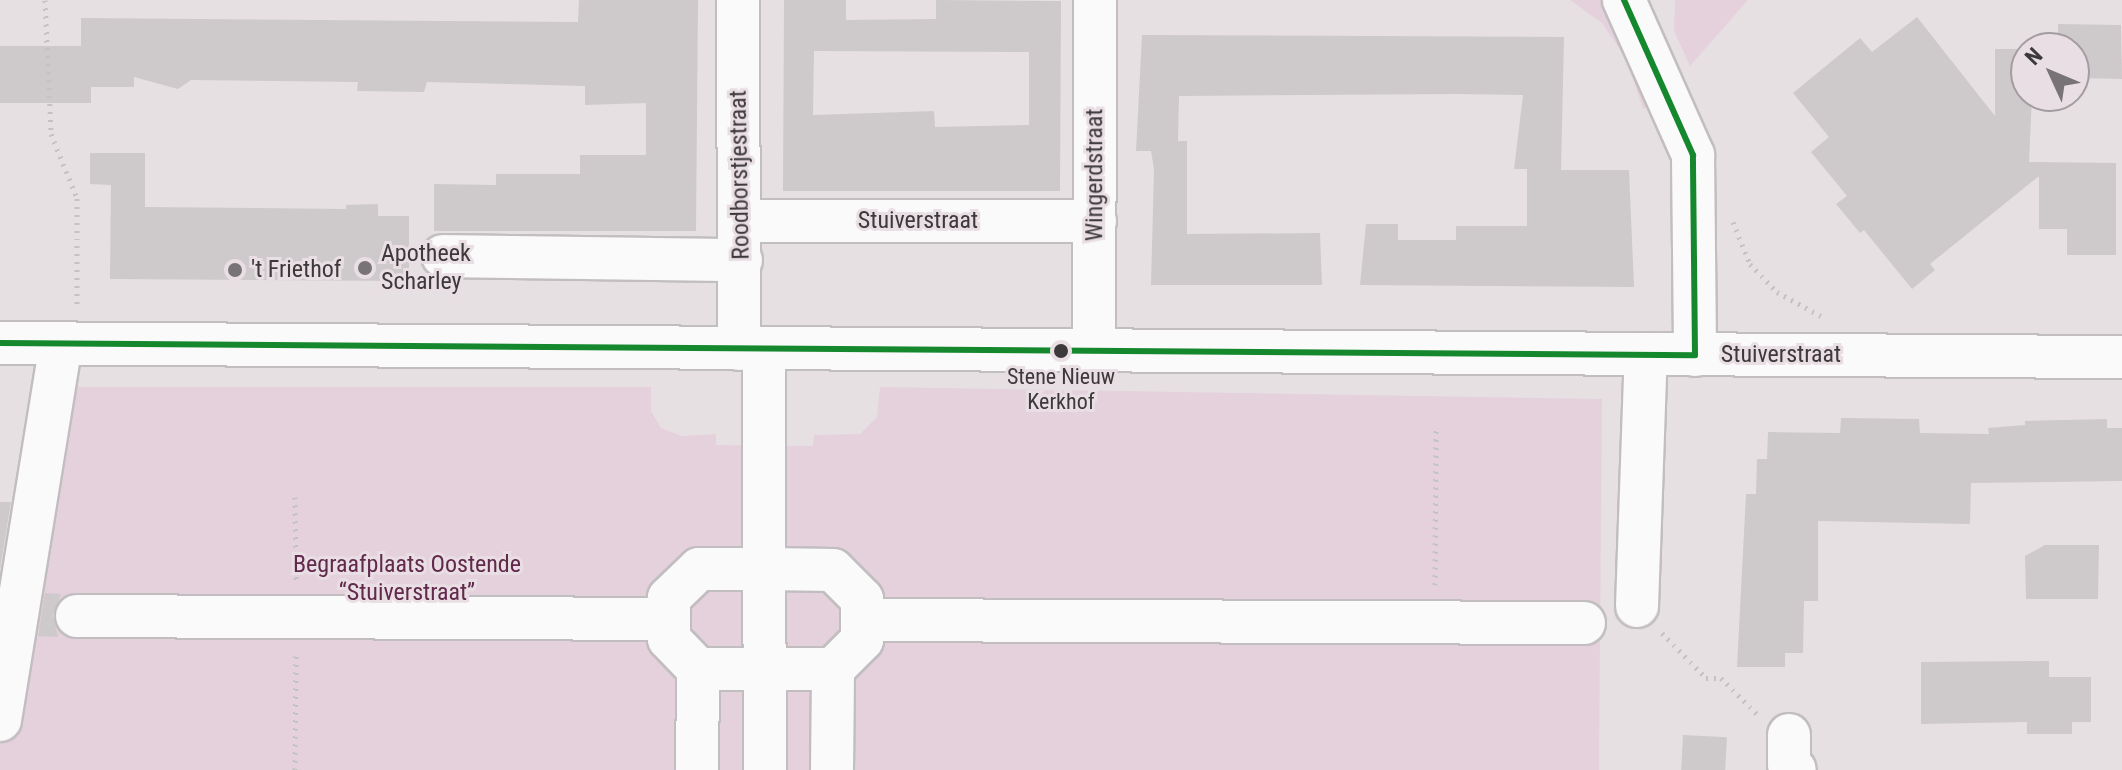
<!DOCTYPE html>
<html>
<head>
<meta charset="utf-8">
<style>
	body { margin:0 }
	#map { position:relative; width:2122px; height:770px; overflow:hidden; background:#e6e0e3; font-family:"Roboto Condensed",sans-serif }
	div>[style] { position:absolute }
	.green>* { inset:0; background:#e5d1dc }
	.building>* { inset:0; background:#cec9cb; transform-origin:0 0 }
	.path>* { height:5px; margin-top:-2.5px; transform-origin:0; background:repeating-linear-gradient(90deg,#c4c3c4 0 2px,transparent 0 8px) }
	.roads { filter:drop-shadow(2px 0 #c2bec0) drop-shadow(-2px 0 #c2bec0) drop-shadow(0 2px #c2bec0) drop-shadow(0 -2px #c2bec0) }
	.minor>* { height:42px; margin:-21px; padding:0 21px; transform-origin:21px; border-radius:21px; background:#fbfafb }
	.bus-1>* { height:6px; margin:-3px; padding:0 3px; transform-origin:3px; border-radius:3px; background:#15882e }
	.dots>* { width:22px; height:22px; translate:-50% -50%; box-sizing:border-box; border:4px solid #e8dee3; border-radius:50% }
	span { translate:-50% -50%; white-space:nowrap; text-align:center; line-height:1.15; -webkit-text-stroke:6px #e8dee3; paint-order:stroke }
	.bus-label { font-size:22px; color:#3d393b }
	.street-label { font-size:24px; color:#3d393b }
	.poi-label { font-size:24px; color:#3d393b }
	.left { translate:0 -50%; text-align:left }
	.park-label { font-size:24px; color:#61294b }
	.north { position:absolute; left:2010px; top:32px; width:80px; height:80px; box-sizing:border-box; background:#e8dee3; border:2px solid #a49ca0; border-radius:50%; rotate:314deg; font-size:22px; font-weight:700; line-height:32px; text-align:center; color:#3d393b }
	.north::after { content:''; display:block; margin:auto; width:28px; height:36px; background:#787376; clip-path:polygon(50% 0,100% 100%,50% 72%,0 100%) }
</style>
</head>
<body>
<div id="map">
	<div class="green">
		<i style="clip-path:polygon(1570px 0,1604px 0,1653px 106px,1643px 109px,1627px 60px,1602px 23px)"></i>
		<i style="clip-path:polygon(1675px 0,1748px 0,1690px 66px,1674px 31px)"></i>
		<i style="clip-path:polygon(49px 387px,651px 387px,651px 411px,661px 428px,682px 436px,716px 434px,716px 445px,813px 446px,814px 435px,860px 434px,877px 417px,880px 387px,1602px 399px,1599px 770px,0 770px,0 683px)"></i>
	</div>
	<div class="building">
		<i style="clip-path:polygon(579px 0,698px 0,696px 231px,434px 231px,434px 184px,496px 185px,496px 174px,580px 174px,580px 155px,646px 155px,646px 103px,585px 105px,585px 86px,427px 82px,424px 92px,357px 91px,358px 82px,191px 80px,178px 89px,134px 77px,134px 87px,91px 87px,91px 103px,0 103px,0 46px,81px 46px,81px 18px,578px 22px)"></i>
		<i style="clip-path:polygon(evenodd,784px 0,846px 0,846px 20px,936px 19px,936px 0,1061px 1px,1060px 191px,783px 191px,784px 0,814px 51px,1029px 52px,1029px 125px,935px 127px,934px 111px,813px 115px,814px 51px)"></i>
		<i style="clip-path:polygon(1917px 17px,1995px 116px,1995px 49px,2026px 49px,2026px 96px,2032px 96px,2029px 162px,2116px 163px,2116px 255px,2067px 255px,2067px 229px,2039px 229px,2039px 176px,1930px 264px,1935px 270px,1912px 289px,1864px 230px,1860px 233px,1836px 204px,1847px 196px,1811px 152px,1829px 137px,1793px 93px,1860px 38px,1872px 52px)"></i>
		<i style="clip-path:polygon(2058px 24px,2121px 25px,2122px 79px,2074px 78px,2074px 48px,2058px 48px)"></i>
		<i style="clip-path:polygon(1142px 35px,1564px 37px,1561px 170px,1629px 170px,1634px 287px,1360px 285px,1366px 224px,1398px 224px,1398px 240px,1456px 240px,1456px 226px,1527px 226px,1527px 169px,1514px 169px,1523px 95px,1457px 94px,1179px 96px,1178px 141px,1187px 141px,1187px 234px,1320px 233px,1322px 285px,1151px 285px,1154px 169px,1151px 151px,1136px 151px)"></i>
		<i style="clip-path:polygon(90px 153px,145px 153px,145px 207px,346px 209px,346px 205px,378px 204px,378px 216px,409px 216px,409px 281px,110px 279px,111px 185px,90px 184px)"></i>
		<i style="clip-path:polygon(1841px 418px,1919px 419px,1920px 433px,1989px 434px,1988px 428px,2025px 425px,2025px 421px,2107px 419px,2107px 428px,2122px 428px,2122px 481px,1971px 483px,1970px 524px,1818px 521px,1818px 601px,1804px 601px,1803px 653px,1785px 653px,1785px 667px,1737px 667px,1746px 494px,1756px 494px,1757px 459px,1767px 459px,1768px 432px,1840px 433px)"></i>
		<i style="clip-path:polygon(0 502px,11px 502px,0 570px)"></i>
		<i style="clip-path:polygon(2045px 545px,2099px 545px,2098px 599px,2026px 599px,2025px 556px)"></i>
		<i style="clip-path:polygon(45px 593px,61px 594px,53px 615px,58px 637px,38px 636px)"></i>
		<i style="clip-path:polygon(2049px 661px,2049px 677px,2091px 677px,2091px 722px,2072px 722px,2072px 734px,2027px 734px,2027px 722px,1921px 724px,1921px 662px)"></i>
		<i style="left:1683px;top:735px;width:44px;height:35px;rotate:3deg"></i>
	</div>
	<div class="path">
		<i style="left:45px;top:0;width:134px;rotate:87.4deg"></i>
		<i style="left:51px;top:134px;width:69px;rotate:67.9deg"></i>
		<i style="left:77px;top:198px;width:109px;rotate:90deg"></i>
		<i style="left:1733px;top:222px;width:45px;rotate:68deg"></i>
		<i style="left:1750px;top:264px;width:39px;rotate:46deg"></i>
		<i style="left:1777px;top:292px;width:50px;rotate:28.6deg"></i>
		<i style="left:295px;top:497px;width:84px;rotate:89.3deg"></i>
		<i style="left:1435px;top:585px;width:159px;rotate:-89.6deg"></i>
		<i style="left:1662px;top:633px;width:63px;rotate:45.6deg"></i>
		<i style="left:1706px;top:678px;width:15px"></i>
		<i style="left:1721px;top:678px;width:52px;rotate:45deg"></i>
		<i style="left:295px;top:770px;width:115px;rotate:-89.5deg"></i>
	</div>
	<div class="roads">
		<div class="minor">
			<i style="left:738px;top:0;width:349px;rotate:89.8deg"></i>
			<i style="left:1624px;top:0;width:170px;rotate:66deg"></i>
			<i style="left:1693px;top:155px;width:200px;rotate:89.4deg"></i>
			<i style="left:740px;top:221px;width:355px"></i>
			<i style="left:443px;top:256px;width:298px;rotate:0.8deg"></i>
			<i style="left:0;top:343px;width:2122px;rotate:0.38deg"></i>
			<i style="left:764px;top:350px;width:420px;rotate:89.9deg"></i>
			<i style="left:1094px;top:350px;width:350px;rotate:-89.8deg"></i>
			<i style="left:1637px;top:606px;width:252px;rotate:-88deg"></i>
			<i style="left:77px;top:616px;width:592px;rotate:0.29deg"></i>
			<i style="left:862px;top:620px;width:722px;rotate:0.24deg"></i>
			<i style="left:0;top:720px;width:381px;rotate:-80.8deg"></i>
			<i style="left:1789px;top:735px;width:29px;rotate:90deg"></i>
			<i style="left:1789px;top:764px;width:8px;rotate:45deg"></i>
			<i style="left:697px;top:770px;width:101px;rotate:-89.4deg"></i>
			<i style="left:832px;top:770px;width:101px;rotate:-89.4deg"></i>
			<i style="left:833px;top:669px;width:41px;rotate:-45deg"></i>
			<i style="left:862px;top:640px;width:41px;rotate:-90deg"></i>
			<i style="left:862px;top:599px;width:41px;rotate:-135deg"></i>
			<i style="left:833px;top:570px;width:66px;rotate:-179.1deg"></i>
			<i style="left:767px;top:569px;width:68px;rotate:180deg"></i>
			<i style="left:699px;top:569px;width:42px;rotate:136deg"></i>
			<i style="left:669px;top:598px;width:41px;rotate:90deg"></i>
			<i style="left:669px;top:639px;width:42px;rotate:46deg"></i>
			<i style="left:698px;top:669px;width:135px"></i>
		</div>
	</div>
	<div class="bus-1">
		<i style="left:0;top:343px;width:1695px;rotate:0.41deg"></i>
		<i style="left:1695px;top:355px;width:200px;rotate:-90.6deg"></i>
		<i style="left:1693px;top:155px;width:170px;rotate:-114deg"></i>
	</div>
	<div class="dots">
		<i style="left:365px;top:268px;background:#787376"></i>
		<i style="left:235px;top:270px;background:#787376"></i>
		<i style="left:1061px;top:351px;background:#3d393b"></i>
	</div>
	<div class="bus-label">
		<span style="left:1061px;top:389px">Stene Nieuw<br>Kerkhof</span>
	</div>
	<div class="street-label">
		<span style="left:740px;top:175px;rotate:-91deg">Roodborstjestraat</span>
		<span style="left:1095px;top:175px;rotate:-90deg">Wingerdstraat</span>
		<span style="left:918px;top:221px">Stuiverstraat</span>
		<span style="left:1781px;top:355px">Stuiverstraat</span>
	</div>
	<div class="poi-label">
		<span class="left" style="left:381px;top:268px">Apotheek<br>Scharley</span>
		<span class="left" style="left:251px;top:270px">'t Friethof</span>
	</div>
	<div class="park-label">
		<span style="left:407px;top:579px">Begraafplaats Oostende<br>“Stuiverstraat”</span>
	</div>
	<div class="north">N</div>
</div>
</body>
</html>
